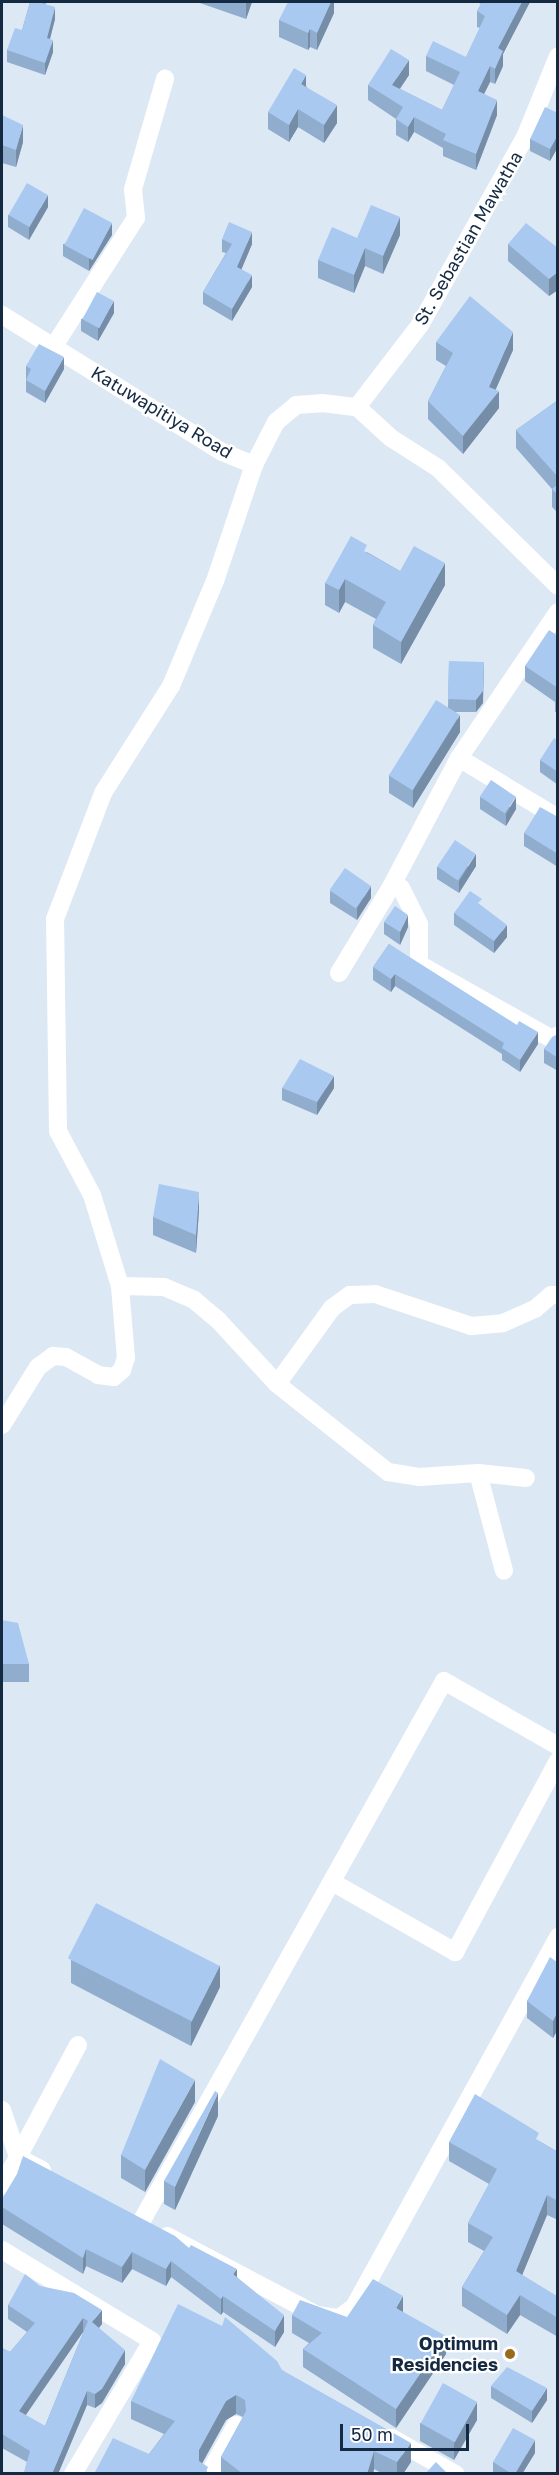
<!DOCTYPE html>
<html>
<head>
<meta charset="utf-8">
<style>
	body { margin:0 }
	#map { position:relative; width:559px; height:2475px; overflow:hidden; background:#dde8f5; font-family:"Golos Text",sans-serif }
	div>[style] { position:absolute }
	.minor>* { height:18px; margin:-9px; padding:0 9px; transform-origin:9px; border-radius:9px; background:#fff }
	.wall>* { inset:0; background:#91adce }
	.shaded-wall>* { inset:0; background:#768da8 }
	.building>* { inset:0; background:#a9c9f0; transform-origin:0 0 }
	.dots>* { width:16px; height:16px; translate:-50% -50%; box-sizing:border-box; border:3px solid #fff; border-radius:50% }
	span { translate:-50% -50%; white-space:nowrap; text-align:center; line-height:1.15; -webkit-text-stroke:4.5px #fff; paint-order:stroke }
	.street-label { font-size:18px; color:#142a43 }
	.poi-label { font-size:18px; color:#142a43; font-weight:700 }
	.right { translate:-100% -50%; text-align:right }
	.frame { position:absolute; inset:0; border:3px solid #142a43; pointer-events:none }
	.scale { position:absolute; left:340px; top:2424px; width:129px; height:27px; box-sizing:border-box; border:3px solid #142a43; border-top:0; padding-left:8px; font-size:18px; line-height:21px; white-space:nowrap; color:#142a43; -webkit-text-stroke:4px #fff; paint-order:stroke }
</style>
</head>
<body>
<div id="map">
	<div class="minor">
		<i style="left:2px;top:315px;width:259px;rotate:31.9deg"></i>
		<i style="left:222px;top:452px;width:35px;rotate:22deg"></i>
		<i style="left:54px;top:346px;width:152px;rotate:-57.4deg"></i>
		<i style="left:136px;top:218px;width:29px;rotate:-96deg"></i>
		<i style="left:133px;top:189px;width:115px;rotate:-73.8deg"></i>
		<i style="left:357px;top:407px;width:103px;rotate:-52.5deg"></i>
		<i style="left:420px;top:325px;width:218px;rotate:-60.8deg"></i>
		<i style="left:526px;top:135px;width:85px;rotate:-67.9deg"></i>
		<i style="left:459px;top:758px;width:116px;rotate:31.2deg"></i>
		<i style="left:392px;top:885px;width:144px;rotate:-62.2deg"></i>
		<i style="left:459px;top:758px;width:176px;rotate:-55.9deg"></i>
		<i style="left:339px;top:973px;width:103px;rotate:-58.9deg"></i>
		<i style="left:392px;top:885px;width:9px;rotate:18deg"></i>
		<i style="left:401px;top:888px;width:40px;rotate:63.4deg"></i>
		<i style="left:419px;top:924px;width:40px;rotate:90deg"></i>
		<i style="left:419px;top:964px;width:155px;rotate:29.4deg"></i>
		<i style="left:554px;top:1040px;width:6px;rotate:-51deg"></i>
		<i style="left:120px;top:1286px;width:44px;rotate:1.3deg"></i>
		<i style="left:164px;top:1287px;width:33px;rotate:23deg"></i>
		<i style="left:194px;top:1300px;width:31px;rotate:40deg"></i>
		<i style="left:218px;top:1320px;width:87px;rotate:47.3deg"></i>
		<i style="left:277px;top:1384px;width:142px;rotate:38.4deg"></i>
		<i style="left:388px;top:1472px;width:31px;rotate:9deg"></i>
		<i style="left:419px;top:1477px;width:59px;rotate:-3.9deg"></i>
		<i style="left:478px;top:1473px;width:48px;rotate:5.9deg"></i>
		<i style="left:277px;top:1384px;width:94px;rotate:-54.1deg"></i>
		<i style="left:332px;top:1308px;width:22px;rotate:-36deg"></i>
		<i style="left:350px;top:1295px;width:25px;rotate:-2deg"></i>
		<i style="left:375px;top:1294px;width:101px;rotate:18.4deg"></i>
		<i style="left:471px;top:1326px;width:32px;rotate:-5deg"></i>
		<i style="left:503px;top:1323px;width:35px;rotate:-24deg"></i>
		<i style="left:535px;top:1309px;width:21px;rotate:-41deg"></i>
		<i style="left:551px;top:1295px;width:7px"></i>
		<i style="left:2px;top:1425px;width:68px;rotate:-58.2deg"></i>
		<i style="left:38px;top:1367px;width:19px;rotate:-36deg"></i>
		<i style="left:53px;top:1356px;width:13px;rotate:4deg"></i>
		<i style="left:66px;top:1357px;width:37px;rotate:29deg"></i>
		<i style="left:98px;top:1375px;width:16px;rotate:7deg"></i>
		<i style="left:114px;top:1377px;width:11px;rotate:-41deg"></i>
		<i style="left:122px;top:1370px;width:13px;rotate:-72deg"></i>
		<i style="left:126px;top:1358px;width:72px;rotate:-94.8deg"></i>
		<i style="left:120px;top:1286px;width:95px;rotate:-107.1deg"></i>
		<i style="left:92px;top:1195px;width:72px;rotate:-118deg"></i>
		<i style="left:58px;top:1131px;width:212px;rotate:-90.8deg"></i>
		<i style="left:55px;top:919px;width:135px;rotate:-69.1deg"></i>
		<i style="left:103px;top:793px;width:127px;rotate:-57.6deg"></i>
		<i style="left:171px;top:686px;width:114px;rotate:-67.3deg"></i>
		<i style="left:215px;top:581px;width:122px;rotate:-71.4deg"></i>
		<i style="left:254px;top:465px;width:48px;rotate:-62.9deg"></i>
		<i style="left:276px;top:422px;width:26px;rotate:-40deg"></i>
		<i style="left:296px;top:405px;width:26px;rotate:-4deg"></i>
		<i style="left:322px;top:403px;width:35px;rotate:7deg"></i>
		<i style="left:357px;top:407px;width:46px;rotate:42.4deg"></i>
		<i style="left:391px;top:438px;width:56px;rotate:32.6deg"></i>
		<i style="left:438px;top:468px;width:168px;rotate:44.5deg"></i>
		<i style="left:478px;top:1473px;width:101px;rotate:75.1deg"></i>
		<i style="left:332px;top:1882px;width:142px;rotate:29.6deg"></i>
		<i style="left:455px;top:1952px;width:217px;rotate:-61.7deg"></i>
		<i style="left:2px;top:2110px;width:50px;rotate:71.2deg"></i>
		<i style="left:18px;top:2157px;width:33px;rotate:119deg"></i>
		<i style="left:42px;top:2170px;width:27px;rotate:-152deg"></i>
		<i style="left:18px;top:2157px;width:127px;rotate:-61.8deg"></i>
		<i style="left:141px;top:2222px;width:620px;rotate:-60.75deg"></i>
		<i style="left:444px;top:1681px;width:131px;rotate:29.7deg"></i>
		<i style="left:167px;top:2236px;width:170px;rotate:27.8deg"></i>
		<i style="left:317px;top:2315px;width:22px;rotate:8deg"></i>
		<i style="left:339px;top:2318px;width:19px;rotate:-36deg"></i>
		<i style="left:354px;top:2307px;width:423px;rotate:-61.1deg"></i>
		<i style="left:2px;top:2250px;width:175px;rotate:31.2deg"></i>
		<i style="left:152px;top:2341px;width:155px;rotate:120.7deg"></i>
		<i style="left:392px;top:2438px;width:73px;rotate:29.7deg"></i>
		<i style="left:209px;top:2474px;width:56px;rotate:-61.1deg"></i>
	</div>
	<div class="wall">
		<i style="clip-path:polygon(30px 2px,47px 2px,45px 5px,55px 19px,50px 39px,53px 52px,45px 75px,7px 62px,7px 50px,22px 30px)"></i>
		<i style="clip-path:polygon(197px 2px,252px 2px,246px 19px)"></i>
		<i style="clip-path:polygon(334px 2px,334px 13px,317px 50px,310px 47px,308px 50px,279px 37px,279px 20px)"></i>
		<i style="clip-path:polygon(477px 2px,530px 2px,503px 54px,503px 66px,495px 84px,490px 82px,484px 94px,497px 115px,476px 170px,443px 156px,443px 148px,414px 132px,408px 142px,396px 135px,396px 119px,368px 100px,368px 85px,409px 75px,400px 89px,442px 110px,454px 85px,426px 71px,426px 56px,466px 57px,480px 28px,477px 27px,477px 11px,481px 4px)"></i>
		<i style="clip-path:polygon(306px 86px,337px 123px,324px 143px,298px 127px,289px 142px,268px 129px,268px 112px)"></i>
		<i style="clip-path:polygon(558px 113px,558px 147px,550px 161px,530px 151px,530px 139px)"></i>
		<i style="clip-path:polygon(2px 115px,23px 142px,16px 167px,2px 163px)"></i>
		<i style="clip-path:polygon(48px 207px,29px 240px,8px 227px,8px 215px)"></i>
		<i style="clip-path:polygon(112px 235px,89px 271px,63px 256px,63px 244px)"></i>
		<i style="clip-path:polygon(400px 235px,383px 274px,365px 266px,354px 293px,318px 278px,318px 260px,357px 238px)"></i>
		<i style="clip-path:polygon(222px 239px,252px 244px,241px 270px,252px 287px,232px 321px,203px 304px,203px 292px,226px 253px,222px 252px)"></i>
		<i style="clip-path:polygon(508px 244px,558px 248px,558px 290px,549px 296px,508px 261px)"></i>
		<i style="clip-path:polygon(114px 313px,98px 341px,81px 331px,81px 319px)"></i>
		<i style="clip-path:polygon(436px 342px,513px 350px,496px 389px,499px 408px,463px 454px,428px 419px,428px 401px,446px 366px,436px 360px)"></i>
		<i style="clip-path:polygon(26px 366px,64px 369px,45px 403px,26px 392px)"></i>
		<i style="clip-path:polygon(558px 400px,558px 513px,552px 507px,552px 489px,516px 448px,516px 430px)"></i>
		<i style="clip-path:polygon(367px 552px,400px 571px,445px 585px,401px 664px,373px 648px,373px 625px,376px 619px,345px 602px,339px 613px,325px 605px,325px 583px)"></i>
		<i style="clip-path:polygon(558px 636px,558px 713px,555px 712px,555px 702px,525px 681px,525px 666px)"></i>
		<i style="clip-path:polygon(449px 661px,483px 703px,476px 712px,456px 712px,460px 732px,413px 808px,389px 793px,389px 775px,448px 707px)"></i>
		<i style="clip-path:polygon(558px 741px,558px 785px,540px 772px,540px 760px)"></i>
		<i style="clip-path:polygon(480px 797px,516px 809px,506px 826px,480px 809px)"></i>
		<i style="clip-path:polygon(558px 817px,558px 867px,524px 846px,524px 833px)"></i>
		<i style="clip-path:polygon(476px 866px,459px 893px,437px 879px,437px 867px)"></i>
		<i style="clip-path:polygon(330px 891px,371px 898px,357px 920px,330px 903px)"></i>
		<i style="clip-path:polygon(482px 906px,507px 937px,494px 953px,454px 925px,454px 913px)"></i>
		<i style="clip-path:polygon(384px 922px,408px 927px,400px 945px,384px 934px)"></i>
		<i style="clip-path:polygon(389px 944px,538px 1044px,520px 1072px,502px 1060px,502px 1054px,466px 1031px,395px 986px,391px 992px,373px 980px,373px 967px)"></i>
		<i style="clip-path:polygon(558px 1034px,558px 1071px,544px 1063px,544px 1049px)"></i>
		<i style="clip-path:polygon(282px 1088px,334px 1088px,317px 1115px,282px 1100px)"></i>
		<i style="clip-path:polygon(199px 1210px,196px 1253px,153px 1235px,153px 1217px)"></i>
		<i style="clip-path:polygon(2px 1620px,29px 1664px,29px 1682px,2px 1682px)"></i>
		<i style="clip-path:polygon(71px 1960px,220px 1987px,191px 2046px,71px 1983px)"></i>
		<i style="clip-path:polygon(558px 1963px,558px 2029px,553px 2038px,527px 2018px,527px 2001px)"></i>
		<i style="clip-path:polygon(195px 2102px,145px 2192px,121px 2178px,121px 2155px)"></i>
		<i style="clip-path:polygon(218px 2116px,175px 2210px,164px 2204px,164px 2181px)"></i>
		<i style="clip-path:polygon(539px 2141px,558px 2152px,558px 2220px,547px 2215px,522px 2275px,558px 2297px,558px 2337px,520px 2315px,507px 2334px,462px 2306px,462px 2287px,484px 2251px,468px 2242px,468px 2223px,489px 2184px,449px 2161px,449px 2142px)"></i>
		<i style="clip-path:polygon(2px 2199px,189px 2248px,237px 2277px,284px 2332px,275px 2347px,223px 2312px,221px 2315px,171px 2277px,166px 2286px,132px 2269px,122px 2283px,86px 2266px,83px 2274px,2px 2224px)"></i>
		<i style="clip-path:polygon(evenodd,40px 2286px,102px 2324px,99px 2328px,125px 2364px,102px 2403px,95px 2408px,87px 2405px,58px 2474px,24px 2474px,27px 2462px,2px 2448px,2px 2348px,10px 2352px,27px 2332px,8px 2319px,8px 2305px,40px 2286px,83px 2332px,83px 2333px,45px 2426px,25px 2415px,83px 2332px)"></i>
		<i style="clip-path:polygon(403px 2312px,446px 2354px,396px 2428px,303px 2367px,303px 2349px,309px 2343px,292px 2333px,292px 2315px,347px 2317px)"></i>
		<i style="clip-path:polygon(282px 2370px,411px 2462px,403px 2474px,383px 2474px,374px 2469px,373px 2474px,221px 2474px,221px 2457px,243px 2417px,236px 2414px,226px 2420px,202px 2463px,208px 2474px,149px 2454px,164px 2434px,131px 2419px,131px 2401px)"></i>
		<i style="clip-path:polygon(491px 2386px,547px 2400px,532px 2423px,491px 2398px)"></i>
		<i style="clip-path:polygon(477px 2420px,454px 2460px,420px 2441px,420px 2423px)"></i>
		<i style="clip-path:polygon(535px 2453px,522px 2474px,493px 2474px,493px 2462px)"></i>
	</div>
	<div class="shaded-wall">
		<i style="clip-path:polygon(246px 2px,252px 2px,246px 19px)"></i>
		<i style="clip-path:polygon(331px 2px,334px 2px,334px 13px,317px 50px,317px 33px)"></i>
		<i style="clip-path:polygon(522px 2px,530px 2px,503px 54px,503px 66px,495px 84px,495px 69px,498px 48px)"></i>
		<i style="clip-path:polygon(55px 7px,55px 19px,47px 50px,47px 38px)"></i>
		<i style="clip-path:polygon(310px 29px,310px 47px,308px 50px,308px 33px)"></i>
		<i style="clip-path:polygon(53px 40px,53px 52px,45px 75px,45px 63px)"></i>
		<i style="clip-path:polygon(409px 60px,409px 75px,392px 100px,392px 85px)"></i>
		<i style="clip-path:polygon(490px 66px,490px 82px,478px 106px,478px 91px)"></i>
		<i style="clip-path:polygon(306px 75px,306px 93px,301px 84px)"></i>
		<i style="clip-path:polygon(497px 100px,497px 115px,476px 170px,476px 154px)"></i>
		<i style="clip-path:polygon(337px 105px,337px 123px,324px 143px,324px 125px)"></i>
		<i style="clip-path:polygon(298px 109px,298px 127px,289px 142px,289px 125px)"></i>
		<i style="clip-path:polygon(414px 117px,414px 132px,408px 142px,408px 127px)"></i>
		<i style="clip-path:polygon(23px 125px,23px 142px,16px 167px,16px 150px)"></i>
		<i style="clip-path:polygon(558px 135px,558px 147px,550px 161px,550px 149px)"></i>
		<i style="clip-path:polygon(48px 195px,48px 207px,29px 240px,29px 228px)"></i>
		<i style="clip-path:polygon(400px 217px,400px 235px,383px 274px,383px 256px)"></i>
		<i style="clip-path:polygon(112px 223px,112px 235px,89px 271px,89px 259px)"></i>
		<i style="clip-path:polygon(252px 232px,252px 244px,237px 280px,237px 267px)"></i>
		<i style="clip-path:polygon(365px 248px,365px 266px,354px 293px,354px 275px)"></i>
		<i style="clip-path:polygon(558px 272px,558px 290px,549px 296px,549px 279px)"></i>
		<i style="clip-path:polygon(252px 275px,252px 287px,232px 321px,232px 309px)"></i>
		<i style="clip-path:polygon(114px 301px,114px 313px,98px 341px,98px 328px)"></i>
		<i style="clip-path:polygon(513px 332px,513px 350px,490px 402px,499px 391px,499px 408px,463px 454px,463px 436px,489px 387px)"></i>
		<i style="clip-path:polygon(64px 357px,64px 369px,45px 403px,45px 391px)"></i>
		<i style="clip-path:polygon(445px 563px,445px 585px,401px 664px,401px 642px)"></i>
		<i style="clip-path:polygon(345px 579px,345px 602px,339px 613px,339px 590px)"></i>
		<i style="clip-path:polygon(484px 662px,483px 703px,476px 712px,476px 700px)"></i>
		<i style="clip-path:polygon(460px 715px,460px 732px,413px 808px,413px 790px)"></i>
		<i style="clip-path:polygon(516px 797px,516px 809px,506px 826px,506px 814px)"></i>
		<i style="clip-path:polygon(476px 854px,476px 866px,459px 893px,459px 881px)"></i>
		<i style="clip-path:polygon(371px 886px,371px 898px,357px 920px,357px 908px)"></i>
		<i style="clip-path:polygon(408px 915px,408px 927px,400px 945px,400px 932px)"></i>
		<i style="clip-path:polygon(507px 925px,507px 937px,494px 953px,494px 941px)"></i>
		<i style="clip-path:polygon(395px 974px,395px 986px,391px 992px,391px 979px)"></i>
		<i style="clip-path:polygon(538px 1032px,538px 1044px,520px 1072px,520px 1060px)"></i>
		<i style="clip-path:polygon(334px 1076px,334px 1088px,317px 1115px,317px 1102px)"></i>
		<i style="clip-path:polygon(199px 1192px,199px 1210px,196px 1253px,196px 1235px)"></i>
		<i style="clip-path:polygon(220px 1965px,220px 1987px,191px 2046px,191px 2023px)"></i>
		<i style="clip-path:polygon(558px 2011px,558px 2029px,553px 2038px,553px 2021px)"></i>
		<i style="clip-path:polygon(195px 2080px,195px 2102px,145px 2192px,145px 2170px)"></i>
		<i style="clip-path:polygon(218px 2093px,218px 2116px,175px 2210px,175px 2187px)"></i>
		<i style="clip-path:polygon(547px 2195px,547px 2215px,516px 2290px,516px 2271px)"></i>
		<i style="clip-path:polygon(86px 2249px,86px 2266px,83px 2274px,83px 2258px)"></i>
		<i style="clip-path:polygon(132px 2252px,132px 2269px,122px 2283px,122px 2267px)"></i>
		<i style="clip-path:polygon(171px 2261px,171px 2277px,166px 2286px,166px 2269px)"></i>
		<i style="clip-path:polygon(237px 2269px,237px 2285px,233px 2274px)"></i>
		<i style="clip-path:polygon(520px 2295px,520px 2315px,507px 2334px,507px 2315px)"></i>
		<i style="clip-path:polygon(223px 2296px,223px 2312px,221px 2315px,221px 2299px)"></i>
		<i style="clip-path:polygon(403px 2296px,403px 2314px,396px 2308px)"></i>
		<i style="clip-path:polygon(102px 2310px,102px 2324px,92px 2336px,92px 2322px)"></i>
		<i style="clip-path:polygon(284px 2315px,284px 2332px,275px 2347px,275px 2331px)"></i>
		<i style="clip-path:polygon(83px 2318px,83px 2332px,19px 2425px,19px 2411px)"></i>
		<i style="clip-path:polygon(446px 2336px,446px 2354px,396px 2428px,396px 2409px)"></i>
		<i style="clip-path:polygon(125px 2350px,125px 2364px,102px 2403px,95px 2408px,95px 2394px)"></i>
		<i style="clip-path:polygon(547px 2388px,547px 2400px,532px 2423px,532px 2411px)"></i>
		<i style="clip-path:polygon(87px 2391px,87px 2405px,58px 2474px,52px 2474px)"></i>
		<i style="clip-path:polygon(236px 2395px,236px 2414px,226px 2420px,199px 2469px,199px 2450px,226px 2401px)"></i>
		<i style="clip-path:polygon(477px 2402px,477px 2420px,454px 2460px,454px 2443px)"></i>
		<i style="clip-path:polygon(535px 2440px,535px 2453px,522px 2474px,515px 2474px)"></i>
		<i style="clip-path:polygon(411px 2443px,411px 2462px,403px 2474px,397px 2474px,397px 2462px)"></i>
		<i style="clip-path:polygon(374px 2451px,374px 2469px,373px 2474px,367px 2474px)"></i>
	</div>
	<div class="building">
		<i style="clip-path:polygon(30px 2px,41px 2px,41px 3px,55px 7px,47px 38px,53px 40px,45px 63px,7px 50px,15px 28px,22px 30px)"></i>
		<i style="clip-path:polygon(288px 2px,331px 2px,317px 33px,310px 29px,308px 33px,279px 20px)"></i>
		<i style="clip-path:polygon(482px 2px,522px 2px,498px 48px,503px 51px,495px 69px,490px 66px,478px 91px,497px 100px,476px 154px,443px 140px,446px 134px,414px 117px,408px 127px,396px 119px,403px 107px,368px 85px,391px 49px,409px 60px,392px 85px,442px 110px,460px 72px,426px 56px,433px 41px,466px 57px,485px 16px,477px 11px)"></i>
		<i style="clip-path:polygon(294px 68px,306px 75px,301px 84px,337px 105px,324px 125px,298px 109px,289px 125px,268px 112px)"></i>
		<i style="clip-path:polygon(545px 107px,558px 113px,558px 135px,550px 149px,530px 139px)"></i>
		<i style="clip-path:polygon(2px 115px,23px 125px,16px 150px,2px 145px)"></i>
		<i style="left:27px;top:183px;width:24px;height:37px;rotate:30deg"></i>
		<i style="clip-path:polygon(371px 205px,400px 217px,383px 256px,365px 248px,354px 275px,318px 260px,332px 227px,357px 238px)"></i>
		<i style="left:84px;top:208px;width:32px;height:42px;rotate:28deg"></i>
		<i style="clip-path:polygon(229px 222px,252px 232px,237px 267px,252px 275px,232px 309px,203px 292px,232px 244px,222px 239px)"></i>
		<i style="clip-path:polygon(526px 223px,558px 248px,558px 272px,549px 279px,508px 244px)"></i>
		<i style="left:97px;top:292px;width:19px;height:31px;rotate:28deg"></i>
		<i style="clip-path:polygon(470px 296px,513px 332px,489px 387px,499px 391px,463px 436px,428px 401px,453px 353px,436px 342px)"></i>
		<i style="clip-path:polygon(39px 344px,64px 357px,45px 391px,26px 380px,31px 369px,26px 366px)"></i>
		<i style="clip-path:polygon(558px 400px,558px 443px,555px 441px,558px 444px,558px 477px,516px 430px)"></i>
		<i style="clip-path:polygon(558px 484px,558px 495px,552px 489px)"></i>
		<i style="clip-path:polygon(351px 536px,367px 545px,364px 551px,400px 571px,414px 546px,445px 563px,401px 642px,373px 625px,386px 602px,345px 579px,339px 590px,325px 583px)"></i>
		<i style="clip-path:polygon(549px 630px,558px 636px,558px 688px,525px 666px)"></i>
		<i style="clip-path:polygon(449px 661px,484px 662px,483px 691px,476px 700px,448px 699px)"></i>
		<i style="left:436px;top:700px;width:28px;height:89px;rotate:32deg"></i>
		<i style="clip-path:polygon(554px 738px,558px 741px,558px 772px,540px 760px)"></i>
		<i style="left:491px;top:780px;width:30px;height:20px;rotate:34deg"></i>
		<i style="clip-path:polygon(540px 807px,558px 817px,558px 854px,524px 833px)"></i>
		<i style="left:455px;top:840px;width:25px;height:32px;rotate:34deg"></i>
		<i style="left:345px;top:868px;width:32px;height:27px;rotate:35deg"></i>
		<i style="clip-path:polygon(470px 891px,482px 899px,478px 903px,507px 925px,494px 941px,454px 913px)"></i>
		<i style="clip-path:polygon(395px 906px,408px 915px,400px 932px,384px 922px)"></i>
		<i style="clip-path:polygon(389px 944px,517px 1025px,519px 1021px,538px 1032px,520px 1060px,502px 1048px,504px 1043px,466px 1019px,395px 974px,391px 979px,373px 967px)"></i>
		<i style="clip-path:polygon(558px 1034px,558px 1058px,544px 1049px,552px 1037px)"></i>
		<i style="clip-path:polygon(300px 1059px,334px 1076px,317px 1102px,282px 1088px)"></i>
		<i style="clip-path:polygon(159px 1184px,199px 1192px,196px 1235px,153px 1217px)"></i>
		<i style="clip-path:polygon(2px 1620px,18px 1623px,29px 1664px,2px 1664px)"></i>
		<i style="left:96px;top:1903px;width:139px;height:62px;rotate:27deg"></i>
		<i style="clip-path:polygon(550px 1957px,558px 1963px,558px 2011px,553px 2021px,527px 2001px)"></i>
		<i style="clip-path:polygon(160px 2059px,195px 2080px,145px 2170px,121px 2155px)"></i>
		<i style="clip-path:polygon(215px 2091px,218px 2093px,175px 2187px,164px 2181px)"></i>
		<i style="clip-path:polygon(475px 2094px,539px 2133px,536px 2139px,558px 2152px,558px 2201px,547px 2195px,516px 2271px,558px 2297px,558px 2318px,520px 2295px,507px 2315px,462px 2287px,493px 2237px,468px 2223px,497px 2169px,449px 2142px)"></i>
		<i style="clip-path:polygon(23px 2156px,175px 2236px,189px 2248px,191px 2245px,237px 2269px,233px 2274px,284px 2315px,275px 2331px,223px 2296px,221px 2299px,171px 2261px,166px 2269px,132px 2252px,122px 2267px,86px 2249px,83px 2258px,2px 2207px,2px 2199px,17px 2174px)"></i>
		<i style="clip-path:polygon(evenodd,25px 2274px,40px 2286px,74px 2293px,102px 2310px,92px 2322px,125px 2350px,102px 2389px,95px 2394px,87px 2391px,52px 2474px,27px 2474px,24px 2472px,30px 2451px,2px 2434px,2px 2348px,10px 2352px,35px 2323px,8px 2305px,25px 2274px,83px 2318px,88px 2321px,45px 2426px,19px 2411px,83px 2318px)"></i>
		<i style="clip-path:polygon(373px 2279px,403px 2296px,396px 2308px,446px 2336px,396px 2409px,303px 2349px,322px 2333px,292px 2315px,300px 2300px,347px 2317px)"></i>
		<i style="clip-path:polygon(178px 2304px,222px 2326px,225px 2317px,277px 2361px,282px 2370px,411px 2443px,397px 2462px,374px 2451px,367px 2474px,243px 2474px,221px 2457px,246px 2411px,245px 2400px,236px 2395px,226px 2401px,199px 2450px,199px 2461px,208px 2467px,205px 2474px,94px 2474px,113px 2438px,149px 2454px,175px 2421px,131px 2401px)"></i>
		<i style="clip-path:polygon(507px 2367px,547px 2388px,532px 2411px,491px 2386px)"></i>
		<i style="left:443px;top:2383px;width:39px;height:46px;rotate:29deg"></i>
		<i style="clip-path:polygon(513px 2428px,535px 2440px,515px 2474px,512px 2474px,493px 2462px)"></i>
		<i style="clip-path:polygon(436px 2462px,448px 2474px,425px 2474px)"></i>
	</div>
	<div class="dots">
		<i style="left:510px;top:2354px;background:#9a6a1c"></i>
	</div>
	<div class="street-label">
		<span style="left:468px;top:238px;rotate:-60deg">St. Sebastian Mawatha</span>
		<span style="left:162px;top:412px;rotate:31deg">Katuwapitiya Road</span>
	</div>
	<div class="poi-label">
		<span class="right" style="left:498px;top:2354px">Optimum<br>Residencies</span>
	</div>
	<div class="frame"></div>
	<div class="scale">50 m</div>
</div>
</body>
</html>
